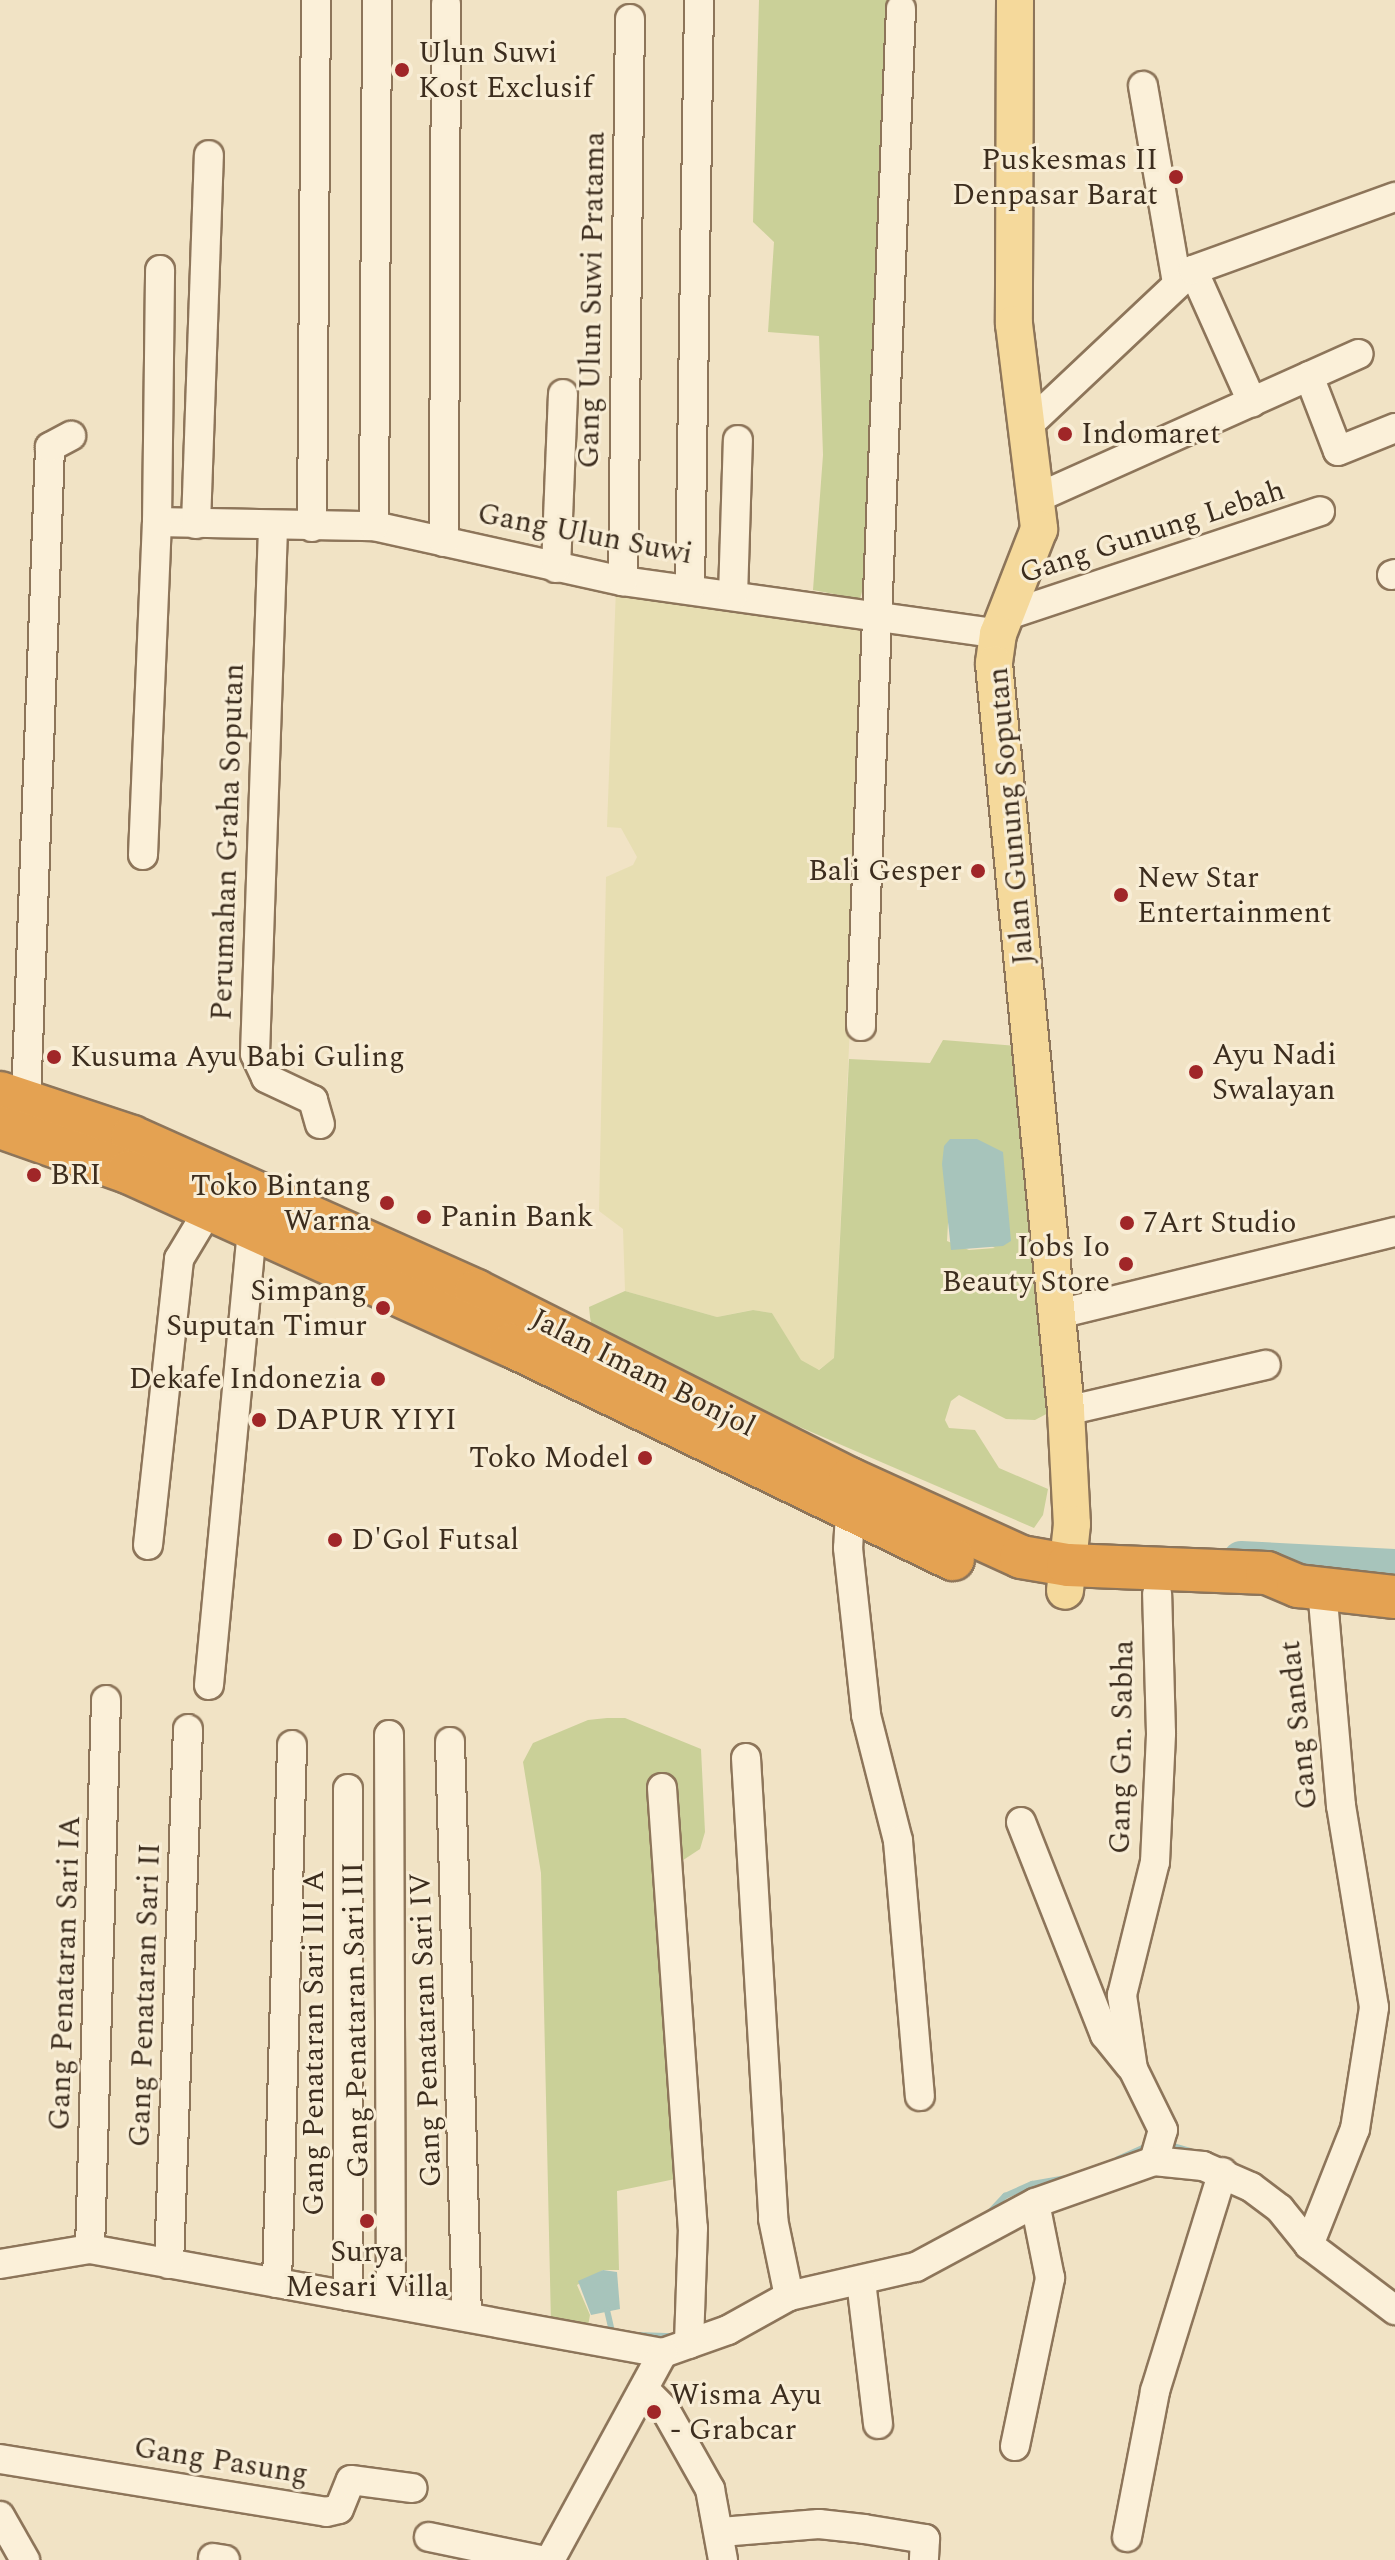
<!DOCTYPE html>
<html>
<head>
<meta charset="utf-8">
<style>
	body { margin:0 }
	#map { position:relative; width:1395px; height:2560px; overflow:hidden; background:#f1e3c5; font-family:Spectral,serif }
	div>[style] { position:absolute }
	.farmland>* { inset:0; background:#e7deb2 }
	.green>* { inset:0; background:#cad098 }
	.water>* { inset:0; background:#a7c4bb }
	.stream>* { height:6px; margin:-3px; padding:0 3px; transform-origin:3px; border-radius:3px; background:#a7c4bb }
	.river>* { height:36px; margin:-18px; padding:0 18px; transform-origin:18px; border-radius:18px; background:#a7c4bb }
	.roads { filter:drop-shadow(2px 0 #8d755a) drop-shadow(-2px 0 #8d755a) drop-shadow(0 2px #8d755a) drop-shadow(0 -2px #8d755a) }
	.minor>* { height:28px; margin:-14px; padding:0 14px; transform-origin:14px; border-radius:14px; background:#fbf0d9 }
	.major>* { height:36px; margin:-18px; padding:0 18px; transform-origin:18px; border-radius:18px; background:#f5d99b }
	.highway>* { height:42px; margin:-21px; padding:0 21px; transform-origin:21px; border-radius:21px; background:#e4a252 }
	.dots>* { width:22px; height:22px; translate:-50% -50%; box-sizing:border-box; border:4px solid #f8edd5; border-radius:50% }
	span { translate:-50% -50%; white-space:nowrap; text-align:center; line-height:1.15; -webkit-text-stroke:6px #f8edd5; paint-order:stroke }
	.poi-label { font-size:30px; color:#3c2d1e }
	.left { translate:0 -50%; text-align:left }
	.right { translate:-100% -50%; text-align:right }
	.street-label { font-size:30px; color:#3c2d1e }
</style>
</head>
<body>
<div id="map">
	<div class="farmland">
		<i style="clip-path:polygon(616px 588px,847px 621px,869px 631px,834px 1359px,818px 1370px,801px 1361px,772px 1313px,752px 1310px,717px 1317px,625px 1291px,623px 1229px,599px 1211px,606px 877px,633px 865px,637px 857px,621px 828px,607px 827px)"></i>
	</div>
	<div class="green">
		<i style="clip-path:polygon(759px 0,892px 0,865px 581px,860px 599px,813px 590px,823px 455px,819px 336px,768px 332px,774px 242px,753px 222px)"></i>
		<i style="clip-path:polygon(evenodd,943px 1040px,1017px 1046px,1052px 1411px,1035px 1420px,1006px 1419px,959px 1395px,951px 1401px,945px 1420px,949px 1428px,975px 1430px,999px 1468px,1048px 1489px,1043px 1515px,1034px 1528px,716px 1391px,592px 1329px,590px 1317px,589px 1307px,625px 1291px,717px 1317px,753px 1310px,772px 1313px,801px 1360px,819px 1370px,834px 1358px,849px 1059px,930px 1063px,943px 1040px,948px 1223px,995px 1248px,969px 1250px,947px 1241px,948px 1223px)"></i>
		<i style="clip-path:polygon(607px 1718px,625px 1718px,701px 1749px,705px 1832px,700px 1849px,662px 1874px,680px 2178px,617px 2191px,619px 2270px,603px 2270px,577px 2285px,590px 2315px,588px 2326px,551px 2324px,541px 1873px,523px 1762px,533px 1743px,588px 1720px)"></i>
	</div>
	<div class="water">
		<i style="clip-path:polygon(950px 1139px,977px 1139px,1003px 1152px,1011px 1241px,1003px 1246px,951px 1250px,942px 1164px,944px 1146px)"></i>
		<i style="clip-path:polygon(603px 2270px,617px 2272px,620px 2309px,591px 2315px,578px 2281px)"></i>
	</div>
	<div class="stream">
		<i style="left:1166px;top:2144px;width:25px;rotate:16deg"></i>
		<i style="left:1118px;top:2159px;width:36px;rotate:-24deg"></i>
		<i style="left:988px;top:2214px;width:25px;rotate:-47deg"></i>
		<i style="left:1005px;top:2196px;width:30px;rotate:-24deg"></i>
		<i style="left:1032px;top:2184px;width:35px;rotate:-10deg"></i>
		<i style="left:607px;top:2310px;width:26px;rotate:77deg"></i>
		<i style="left:637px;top:2335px;width:36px;rotate:2deg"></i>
	</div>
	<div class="river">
		<i style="left:1241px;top:1559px;width:154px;rotate:3deg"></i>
	</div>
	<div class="roads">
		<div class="minor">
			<i style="left:1143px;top:86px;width:199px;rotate:80.2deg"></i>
			<i style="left:1193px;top:270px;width:145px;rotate:65.9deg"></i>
			<i style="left:1309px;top:376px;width:80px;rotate:68.9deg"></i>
			<i style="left:1338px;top:451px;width:61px;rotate:-22deg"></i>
			<i style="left:1024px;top:429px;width:232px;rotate:-43.3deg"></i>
			<i style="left:1193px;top:270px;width:215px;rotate:-19.9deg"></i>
			<i style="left:1039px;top:497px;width:350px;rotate:-24.1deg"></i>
			<i style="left:157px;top:522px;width:217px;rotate:1.1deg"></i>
			<i style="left:374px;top:526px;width:255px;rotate:12.5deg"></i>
			<i style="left:623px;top:581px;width:379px;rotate:8deg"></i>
			<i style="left:196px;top:524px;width:369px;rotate:-88deg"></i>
			<i style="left:374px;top:526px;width:526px;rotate:-89.67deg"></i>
			<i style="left:312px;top:527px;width:527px;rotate:-89.57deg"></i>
			<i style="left:273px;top:528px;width:526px;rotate:91.96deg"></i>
			<i style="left:255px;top:1054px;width:26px;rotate:65deg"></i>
			<i style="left:266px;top:1078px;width:52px;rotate:25.1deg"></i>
			<i style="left:313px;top:1100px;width:25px;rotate:74deg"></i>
			<i style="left:444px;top:542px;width:538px;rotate:-89.79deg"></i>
			<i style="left:556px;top:568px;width:174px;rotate:-87.7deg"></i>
			<i style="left:1392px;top:575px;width:3px;rotate:-18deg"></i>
			<i style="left:623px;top:581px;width:562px;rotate:-89.29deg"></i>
			<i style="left:690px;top:589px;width:589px;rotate:-89.12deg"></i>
			<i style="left:733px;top:596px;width:156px;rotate:-88.2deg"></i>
			<i style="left:1005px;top:616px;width:332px;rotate:-18.4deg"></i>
			<i style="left:143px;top:855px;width:333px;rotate:-87.6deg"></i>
			<i style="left:157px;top:522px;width:252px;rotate:-89.3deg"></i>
			<i style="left:861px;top:1026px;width:1018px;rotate:-87.75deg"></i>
			<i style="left:26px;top:1101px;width:654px;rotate:-87.9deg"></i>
			<i style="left:50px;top:447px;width:24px;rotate:-28deg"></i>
			<i style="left:1054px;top:1315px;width:351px;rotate:-13.7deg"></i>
			<i style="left:1066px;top:1411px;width:205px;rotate:-13deg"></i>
			<i style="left:850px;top:1512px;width:36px;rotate:93deg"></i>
			<i style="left:848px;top:1548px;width:168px;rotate:83.8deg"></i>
			<i style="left:866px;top:1715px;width:130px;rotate:75.7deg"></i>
			<i style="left:898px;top:1841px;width:256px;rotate:85.1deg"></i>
			<i style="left:148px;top:1545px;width:288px;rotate:-83.8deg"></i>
			<i style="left:179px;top:1259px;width:58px;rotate:-59deg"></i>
			<i style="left:209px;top:1685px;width:458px;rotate:-84.6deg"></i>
			<i style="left:389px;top:1735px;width:568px;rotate:89.8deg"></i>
			<i style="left:450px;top:1742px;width:575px;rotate:88.31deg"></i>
			<i style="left:746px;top:1758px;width:462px;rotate:86.6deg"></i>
			<i style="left:773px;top:2219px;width:79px;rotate:78.3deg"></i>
			<i style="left:662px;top:1788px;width:441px;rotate:86deg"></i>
			<i style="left:693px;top:2228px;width:116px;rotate:92deg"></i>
			<i style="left:348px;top:1789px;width:507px;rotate:90deg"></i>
			<i style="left:1021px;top:1822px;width:229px;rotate:68.5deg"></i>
			<i style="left:1105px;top:2035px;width:40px;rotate:51deg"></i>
			<i style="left:1154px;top:2161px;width:32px;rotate:-74deg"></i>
			<i style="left:1163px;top:2130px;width:68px;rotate:-116.2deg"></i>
			<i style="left:1133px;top:2069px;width:75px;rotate:-98.5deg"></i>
			<i style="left:1122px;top:1995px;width:137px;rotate:-76.1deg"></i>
			<i style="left:1155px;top:1862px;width:129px;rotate:-87.3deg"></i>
			<i style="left:1161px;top:1733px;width:139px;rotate:-91.6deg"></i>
			<i style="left:1309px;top:2245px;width:125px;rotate:-68.4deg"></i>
			<i style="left:1355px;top:2129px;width:123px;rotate:-81.1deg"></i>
			<i style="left:1374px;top:2007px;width:204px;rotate:-99.3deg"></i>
			<i style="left:1341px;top:1806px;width:218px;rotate:-95deg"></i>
			<i style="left:90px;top:2249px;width:549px;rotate:-88.33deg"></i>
			<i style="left:0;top:2264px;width:91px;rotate:-9.5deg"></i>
			<i style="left:90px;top:2249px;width:582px;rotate:10.29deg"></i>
			<i style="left:663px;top:2353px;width:69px;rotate:-19.5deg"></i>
			<i style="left:728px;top:2330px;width:70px;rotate:-29.1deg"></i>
			<i style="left:789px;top:2296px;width:130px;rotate:-12.9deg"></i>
			<i style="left:916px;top:2267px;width:135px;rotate:-28.3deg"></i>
			<i style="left:1035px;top:2203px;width:126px;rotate:-19.4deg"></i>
			<i style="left:1154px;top:2161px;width:49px;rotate:5.8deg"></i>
			<i style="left:1203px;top:2166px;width:52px;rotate:23.6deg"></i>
			<i style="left:1251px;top:2187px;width:36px;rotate:37deg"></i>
			<i style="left:1280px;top:2209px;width:46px;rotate:51.1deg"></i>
			<i style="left:1309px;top:2245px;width:108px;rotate:37.1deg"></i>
			<i style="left:169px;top:2264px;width:535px;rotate:-87.97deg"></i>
			<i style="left:861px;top:2281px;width:144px;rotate:83.2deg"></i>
			<i style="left:277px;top:2283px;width:538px;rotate:-88.4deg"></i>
			<i style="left:646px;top:2391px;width:28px;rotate:45deg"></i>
			<i style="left:666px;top:2411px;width:90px;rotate:60.6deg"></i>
			<i style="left:710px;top:2489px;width:72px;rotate:79.6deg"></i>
			<i style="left:1015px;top:2446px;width:172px;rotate:-78.2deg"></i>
			<i style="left:1050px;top:2278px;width:76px;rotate:-101.3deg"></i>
			<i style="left:0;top:2459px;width:330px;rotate:9.2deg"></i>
			<i style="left:326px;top:2512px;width:13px;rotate:-13deg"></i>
			<i style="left:339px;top:2509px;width:31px;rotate:-68deg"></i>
			<i style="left:351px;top:2480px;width:62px;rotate:7.5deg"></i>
			<i style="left:0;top:2516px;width:51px;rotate:60.4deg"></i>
			<i style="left:721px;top:2532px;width:98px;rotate:-4.7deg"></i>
			<i style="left:819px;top:2524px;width:45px;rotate:6.3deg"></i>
			<i style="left:864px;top:2529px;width:62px;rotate:9.3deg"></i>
			<i style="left:925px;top:2539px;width:21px;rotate:93deg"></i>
			<i style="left:429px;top:2537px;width:113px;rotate:11.7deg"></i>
			<i style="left:1127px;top:2537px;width:149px;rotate:-79.1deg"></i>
			<i style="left:1155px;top:2391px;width:229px;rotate:-72.8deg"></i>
			<i style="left:213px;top:2558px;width:12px;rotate:9deg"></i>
			<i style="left:550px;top:2560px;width:236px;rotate:-61.4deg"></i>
		</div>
		<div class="major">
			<i style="left:1015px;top:0;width:324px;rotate:90.2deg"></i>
			<i style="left:1014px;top:324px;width:207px;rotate:83deg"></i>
			<i style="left:1039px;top:529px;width:113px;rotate:111.3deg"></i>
			<i style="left:998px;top:634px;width:30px;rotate:98deg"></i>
			<i style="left:994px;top:664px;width:750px;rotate:84.49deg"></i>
			<i style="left:1066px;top:1411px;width:113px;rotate:87deg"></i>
			<i style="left:1072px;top:1524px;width:67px;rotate:96deg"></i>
		</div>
		<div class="highway">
			<i style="left:0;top:1093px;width:139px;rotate:18.4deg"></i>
			<i style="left:132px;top:1137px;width:377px;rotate:24.1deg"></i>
			<i style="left:476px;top:1291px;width:419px;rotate:26.7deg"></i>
			<i style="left:850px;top:1479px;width:188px;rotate:24.5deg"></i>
			<i style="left:1021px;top:1557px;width:48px;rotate:9.7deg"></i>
			<i style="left:1068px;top:1565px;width:199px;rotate:2.3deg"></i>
			<i style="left:1267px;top:1573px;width:34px;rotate:23deg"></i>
			<i style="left:1298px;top:1586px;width:98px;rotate:6.5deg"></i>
			<i style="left:0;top:1127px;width:136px;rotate:19.4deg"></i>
			<i style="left:128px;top:1172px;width:419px;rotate:24.4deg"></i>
			<i style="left:510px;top:1345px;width:492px;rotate:25.8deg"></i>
		</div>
	</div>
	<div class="dots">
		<i style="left:402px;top:70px;background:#a02628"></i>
		<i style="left:1176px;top:177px;background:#a02628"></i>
		<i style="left:1065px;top:434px;background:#a02628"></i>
		<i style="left:978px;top:871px;background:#a02628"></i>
		<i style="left:1121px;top:895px;background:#a02628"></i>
		<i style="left:54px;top:1057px;background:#a02628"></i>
		<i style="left:1196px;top:1072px;background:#a02628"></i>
		<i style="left:34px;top:1175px;background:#a02628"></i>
		<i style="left:387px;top:1203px;background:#a02628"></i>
		<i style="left:424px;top:1217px;background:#a02628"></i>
		<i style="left:1127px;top:1223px;background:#a02628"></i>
		<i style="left:1126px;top:1264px;background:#a02628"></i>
		<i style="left:383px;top:1308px;background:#a02628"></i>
		<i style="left:378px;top:1379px;background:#a02628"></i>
		<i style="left:259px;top:1420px;background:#a02628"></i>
		<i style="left:645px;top:1458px;background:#a02628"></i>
		<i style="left:335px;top:1540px;background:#a02628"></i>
		<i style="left:367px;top:2221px;background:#a02628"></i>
		<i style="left:654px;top:2412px;background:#a02628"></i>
	</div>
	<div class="poi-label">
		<span class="left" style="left:418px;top:70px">Ulun Suwi<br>Kost Exclusif</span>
		<span class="right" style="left:1158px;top:177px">Puskesmas II<br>Denpasar Barat</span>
		<span class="left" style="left:1081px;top:434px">Indomaret</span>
		<span class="right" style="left:962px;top:871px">Bali Gesper</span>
		<span class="left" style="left:1137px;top:895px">New Star<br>Entertainment</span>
		<span class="left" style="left:1212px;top:1072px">Ayu Nadi<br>Swalayan</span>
		<span class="left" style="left:70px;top:1057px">Kusuma Ayu Babi Guling</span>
		<span class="left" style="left:50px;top:1175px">BRI</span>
		<span class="right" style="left:371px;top:1203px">Toko Bintang<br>Warna</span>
		<span class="left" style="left:440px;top:1217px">Panin Bank</span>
		<span class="left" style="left:1143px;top:1223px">7Art Studio</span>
		<span class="right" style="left:1110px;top:1264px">Iobs Io<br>Beauty Store</span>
		<span class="right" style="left:367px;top:1308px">Simpang<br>Suputan Timur</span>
		<span class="right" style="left:362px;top:1379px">Dekafe Indonezia</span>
		<span class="left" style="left:275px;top:1420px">DAPUR YIYI</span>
		<span class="right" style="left:629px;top:1458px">Toko Model</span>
		<span class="left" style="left:351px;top:1540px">D'Gol Futsal</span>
		<span style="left:367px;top:2269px">Surya<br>Mesari Villa</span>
		<span class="left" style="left:670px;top:2412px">Wisma Ayu<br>- Grabcar</span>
	</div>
	<div class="street-label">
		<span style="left:592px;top:300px;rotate:-89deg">Gang Ulun Suwi Pratama</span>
		<span style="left:1152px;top:532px;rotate:-18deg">Gang Gunung Lebah</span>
		<span style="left:585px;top:534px;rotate:11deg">Gang Ulun Suwi</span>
		<span style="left:1011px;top:816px;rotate:-95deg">Jalan Gunung Soputan</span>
		<span style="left:228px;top:842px;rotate:-88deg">Perumahan Graha Soputan</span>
		<span style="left:643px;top:1373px;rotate:27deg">Jalan Imam Bonjol</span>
		<span style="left:1299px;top:1725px;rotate:-96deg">Gang Sandat</span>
		<span style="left:1122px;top:1747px;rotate:-89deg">Gang Gn. Sabha</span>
		<span style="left:65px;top:1973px;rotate:-88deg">Gang Penataran Sari IA</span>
		<span style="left:145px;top:1995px;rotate:-88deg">Gang Penataran Sari II</span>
		<span style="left:356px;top:2020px;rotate:-91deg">Gang Penataran Sari III</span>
		<span style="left:426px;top:2030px;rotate:-92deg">Gang Penataran Sari IV</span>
		<span style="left:314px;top:2043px;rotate:-90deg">Gang Penataran Sari III A</span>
		<span style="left:221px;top:2461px;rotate:9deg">Gang Pasung</span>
	</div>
</div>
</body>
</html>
